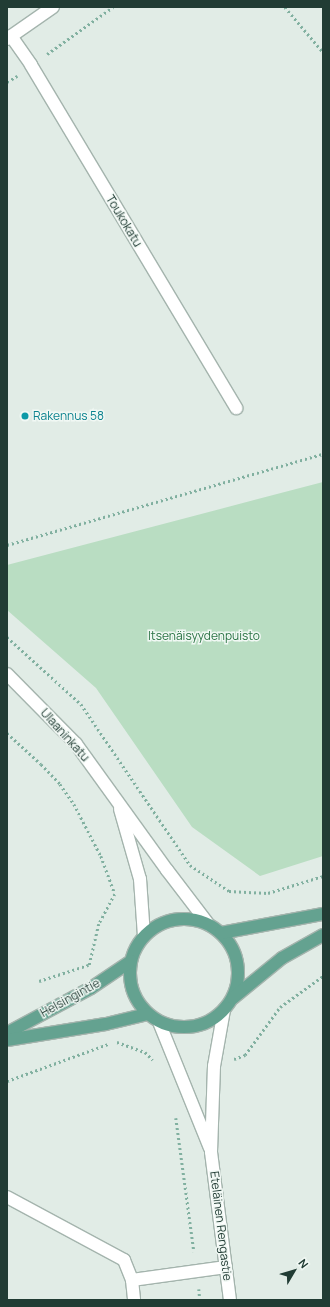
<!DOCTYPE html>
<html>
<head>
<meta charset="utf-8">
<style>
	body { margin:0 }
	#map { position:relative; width:330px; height:1307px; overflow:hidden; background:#e1ece6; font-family:Manrope,sans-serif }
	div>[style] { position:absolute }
	.green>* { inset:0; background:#b9ddc2 }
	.path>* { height:2.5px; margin-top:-1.25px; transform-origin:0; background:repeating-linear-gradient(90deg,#81b0a0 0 2px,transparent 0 5px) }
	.roads { filter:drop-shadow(1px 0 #a4b4ad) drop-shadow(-1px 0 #a4b4ad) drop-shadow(0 1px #a4b4ad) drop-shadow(0 -1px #a4b4ad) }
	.minor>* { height:12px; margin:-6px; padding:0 6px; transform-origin:6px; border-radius:6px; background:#fff }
	.major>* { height:12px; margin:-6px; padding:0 6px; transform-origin:6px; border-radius:6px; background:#64a290 }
	.major>.ring { margin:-6px; padding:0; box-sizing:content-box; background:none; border:12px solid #64a290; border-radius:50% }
	.dots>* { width:11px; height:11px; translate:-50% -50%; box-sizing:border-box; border:2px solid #f1f8f4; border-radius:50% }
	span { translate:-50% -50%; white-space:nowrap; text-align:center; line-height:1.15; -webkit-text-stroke:3px #f1f8f4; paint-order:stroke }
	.street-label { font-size:12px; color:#213c34 }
	.culture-label { font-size:12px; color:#0d838f }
	.left { translate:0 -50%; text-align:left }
	.park-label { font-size:12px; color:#2b7445 }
	.frame { position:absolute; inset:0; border:8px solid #213c34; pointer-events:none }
	.north { position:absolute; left:274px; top:1251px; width:40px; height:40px; -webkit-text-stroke:3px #f1f8f4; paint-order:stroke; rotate:52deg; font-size:11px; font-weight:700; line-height:16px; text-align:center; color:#213c34 }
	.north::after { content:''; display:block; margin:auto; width:14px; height:18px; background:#213c34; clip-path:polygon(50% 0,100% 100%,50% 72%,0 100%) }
</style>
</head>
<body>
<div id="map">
	<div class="green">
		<i style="clip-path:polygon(323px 482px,323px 856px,260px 876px,192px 827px,96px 688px,7px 610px,7px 565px)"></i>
	</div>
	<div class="path">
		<i style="left:285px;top:7px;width:59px;rotate:49.8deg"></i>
		<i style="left:47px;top:54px;width:81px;rotate:-35.5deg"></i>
		<i style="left:7px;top:82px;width:12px;rotate:-31deg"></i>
		<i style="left:7px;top:545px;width:329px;rotate:-16.1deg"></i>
		<i style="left:7px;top:637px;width:100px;rotate:42.2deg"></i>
		<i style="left:81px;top:704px;width:194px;rotate:55.9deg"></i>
		<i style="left:7px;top:733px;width:46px;rotate:42.4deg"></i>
		<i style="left:41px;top:764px;width:28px;rotate:46deg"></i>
		<i style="left:60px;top:784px;width:24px;rotate:55deg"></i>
		<i style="left:74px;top:804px;width:59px;rotate:62.6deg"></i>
		<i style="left:101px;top:856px;width:40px;rotate:69.8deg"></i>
		<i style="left:115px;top:894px;width:34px;rotate:118deg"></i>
		<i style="left:99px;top:924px;width:44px;rotate:103.1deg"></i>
		<i style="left:190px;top:865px;width:47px;rotate:33.7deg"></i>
		<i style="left:229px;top:891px;width:39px;rotate:3deg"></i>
		<i style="left:268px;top:893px;width:58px;rotate:-17.2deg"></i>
		<i style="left:39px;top:981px;width:52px;rotate:-18.1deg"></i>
		<i style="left:117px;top:1042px;width:30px;rotate:20deg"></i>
		<i style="left:145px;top:1052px;width:11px;rotate:45deg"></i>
		<i style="left:234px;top:1059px;width:12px;rotate:-20deg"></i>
		<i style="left:245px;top:1055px;width:59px;rotate:-53.9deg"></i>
		<i style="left:280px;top:1007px;width:53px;rotate:-35.8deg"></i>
		<i style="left:7px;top:1081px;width:108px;rotate:-20.1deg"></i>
		<i style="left:176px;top:1118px;width:135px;rotate:82.3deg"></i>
		<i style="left:199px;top:1289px;width:11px;rotate:85deg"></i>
	</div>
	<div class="roads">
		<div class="minor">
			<i style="left:11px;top:36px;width:35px;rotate:55deg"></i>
			<i style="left:31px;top:65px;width:400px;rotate:59.1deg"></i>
			<i style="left:7px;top:39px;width:56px;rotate:-34.8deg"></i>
			<i style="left:7px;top:674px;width:98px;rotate:45.4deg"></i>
			<i style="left:76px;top:744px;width:155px;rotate:54.2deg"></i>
			<i style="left:167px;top:870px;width:69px;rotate:52.6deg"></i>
			<i style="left:120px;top:809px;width:73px;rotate:74.1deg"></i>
			<i style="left:140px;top:879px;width:57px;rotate:86deg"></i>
			<i style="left:224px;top:1010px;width:57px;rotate:100.1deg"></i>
			<i style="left:214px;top:1066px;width:86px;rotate:92deg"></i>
			<i style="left:211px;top:1152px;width:149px;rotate:82.7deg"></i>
			<i style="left:159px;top:1022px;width:136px;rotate:68deg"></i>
			<i style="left:7px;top:1197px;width:133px;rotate:28.3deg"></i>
			<i style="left:124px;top:1260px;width:22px;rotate:68deg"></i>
			<i style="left:132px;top:1280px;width:95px;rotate:-7.9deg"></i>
			<i style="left:132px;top:1280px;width:20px;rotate:84deg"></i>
		</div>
		<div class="major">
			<i class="ring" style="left:130px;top:919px;width:96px;height:96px"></i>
			<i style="left:221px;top:933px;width:104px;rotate:-10.6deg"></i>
			<i style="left:233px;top:998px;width:63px;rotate:-39.2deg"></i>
			<i style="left:282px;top:958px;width:47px;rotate:-29.3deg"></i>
			<i style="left:7px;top:1033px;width:95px;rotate:-28.2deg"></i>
			<i style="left:91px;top:988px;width:48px;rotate:-34deg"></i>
			<i style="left:7px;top:1040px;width:100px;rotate:-9.2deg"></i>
			<i style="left:106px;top:1024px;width:42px;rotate:-13.7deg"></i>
		</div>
	</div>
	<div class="dots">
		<i style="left:25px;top:416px;background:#0f9aa8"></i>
	</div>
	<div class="street-label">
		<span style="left:124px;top:221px;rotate:59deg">Toukokatu</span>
		<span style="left:65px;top:735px;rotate:48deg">Ulaaninkatu</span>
		<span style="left:70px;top:998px;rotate:-29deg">Helsingintie</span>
		<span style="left:221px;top:1226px;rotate:83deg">Eteläinen Rengastie</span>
	</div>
	<div class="culture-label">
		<span class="left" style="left:33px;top:416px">Rakennus 58</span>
	</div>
	<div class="park-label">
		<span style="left:204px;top:636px">Itsenäisyydenpuisto</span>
	</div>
	<div class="frame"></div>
	<div class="north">N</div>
</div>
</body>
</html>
